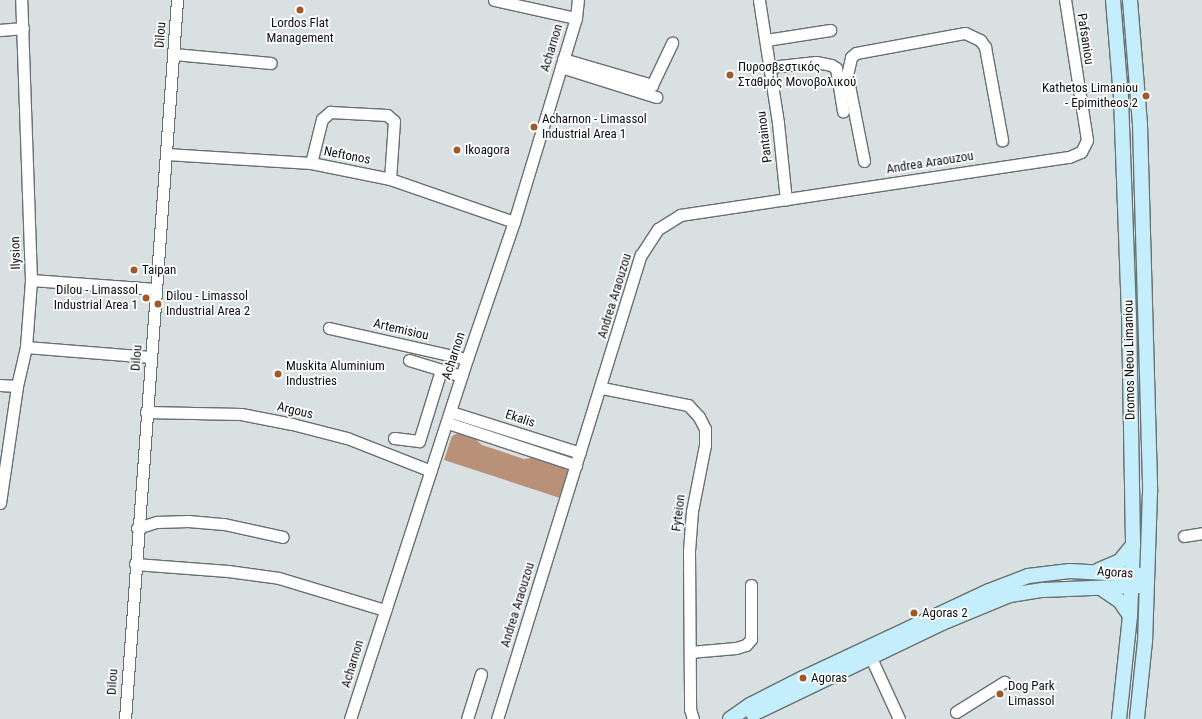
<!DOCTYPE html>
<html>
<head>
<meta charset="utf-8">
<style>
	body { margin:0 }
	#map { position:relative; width:1202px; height:719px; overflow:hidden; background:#d8e0e2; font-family:"Roboto Condensed",sans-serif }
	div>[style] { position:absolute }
	.forest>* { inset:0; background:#b99178 }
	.roads { filter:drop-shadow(1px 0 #696f71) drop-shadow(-1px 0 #696f71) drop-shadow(0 1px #696f71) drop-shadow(0 -1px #696f71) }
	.minor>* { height:11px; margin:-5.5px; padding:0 5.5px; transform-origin:5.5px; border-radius:5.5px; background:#fff }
	.major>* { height:14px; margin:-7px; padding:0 7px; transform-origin:7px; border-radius:7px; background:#c4eefb }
	.dots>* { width:11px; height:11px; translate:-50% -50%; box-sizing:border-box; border:2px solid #fff; border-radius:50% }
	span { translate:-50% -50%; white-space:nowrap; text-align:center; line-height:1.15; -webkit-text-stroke:3.5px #fff; paint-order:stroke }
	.poi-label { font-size:13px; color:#0d0f10 }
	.left { translate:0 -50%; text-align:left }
	.right { translate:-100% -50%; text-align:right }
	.street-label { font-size:13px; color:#0d0f10 }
</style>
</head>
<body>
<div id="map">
	<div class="forest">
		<i style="clip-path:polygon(460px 432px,467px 432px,482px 445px,524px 459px,538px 457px,563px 464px,569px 473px,560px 498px,444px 460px,452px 436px)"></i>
	</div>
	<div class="roads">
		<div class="minor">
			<i style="left:494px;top:0;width:84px;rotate:12.4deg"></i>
			<i style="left:759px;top:0;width:124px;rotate:81.2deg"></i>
			<i style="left:778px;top:123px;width:77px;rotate:84.1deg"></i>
			<i style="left:0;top:30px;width:23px;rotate:-5deg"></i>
			<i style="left:766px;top:40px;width:65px;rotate:-8.9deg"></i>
			<i style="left:174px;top:54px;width:97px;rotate:5.3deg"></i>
			<i style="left:563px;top:59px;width:93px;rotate:16.3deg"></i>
			<i style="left:652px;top:85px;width:47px;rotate:-64.5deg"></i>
			<i style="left:561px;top:67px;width:100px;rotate:17.5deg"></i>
			<i style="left:770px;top:67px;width:46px;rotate:-6.2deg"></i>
			<i style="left:816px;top:62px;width:15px;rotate:11deg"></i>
			<i style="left:831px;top:65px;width:6px;rotate:31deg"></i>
			<i style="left:836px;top:68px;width:44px;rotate:80.8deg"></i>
			<i style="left:166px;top:154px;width:145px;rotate:3.6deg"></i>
			<i style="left:311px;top:163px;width:81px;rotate:11.4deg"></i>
			<i style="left:390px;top:179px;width:131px;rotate:19.1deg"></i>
			<i style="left:864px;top:161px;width:88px;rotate:-101.2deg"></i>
			<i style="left:847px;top:75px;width:18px;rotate:-77deg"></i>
			<i style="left:851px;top:57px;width:6px;rotate:-39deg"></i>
			<i style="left:856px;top:53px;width:111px;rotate:-10.4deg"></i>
			<i style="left:965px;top:33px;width:17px;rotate:25deg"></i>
			<i style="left:980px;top:40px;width:9px;rotate:54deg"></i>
			<i style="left:985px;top:47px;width:95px;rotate:79.6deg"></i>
			<i style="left:311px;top:163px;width:45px;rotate:-76deg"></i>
			<i style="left:322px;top:119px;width:11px;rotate:-41deg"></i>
			<i style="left:330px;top:112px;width:57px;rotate:3deg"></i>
			<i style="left:387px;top:115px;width:9px;rotate:41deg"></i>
			<i style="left:394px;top:121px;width:58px;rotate:93.9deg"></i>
			<i style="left:31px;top:280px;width:125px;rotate:4.1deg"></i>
			<i style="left:329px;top:328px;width:141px;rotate:12.7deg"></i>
			<i style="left:26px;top:347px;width:125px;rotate:4.6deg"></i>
			<i style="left:409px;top:360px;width:55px;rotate:16.8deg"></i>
			<i style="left:0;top:385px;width:17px;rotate:3deg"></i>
			<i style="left:602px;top:388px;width:88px;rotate:11.2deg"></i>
			<i style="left:688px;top:405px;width:16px;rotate:47deg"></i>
			<i style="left:699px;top:417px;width:13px;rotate:63deg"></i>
			<i style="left:705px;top:429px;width:16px;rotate:90deg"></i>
			<i style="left:705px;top:445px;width:67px;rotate:101.1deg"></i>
			<i style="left:692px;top:511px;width:40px;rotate:94.3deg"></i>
			<i style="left:689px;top:551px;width:158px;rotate:89.6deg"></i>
			<i style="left:690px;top:709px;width:10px;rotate:73deg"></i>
			<i style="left:146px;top:412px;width:95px;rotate:1.2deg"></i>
			<i style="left:241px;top:414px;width:52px;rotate:11.1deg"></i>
			<i style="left:292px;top:424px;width:57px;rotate:14.3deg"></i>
			<i style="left:347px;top:438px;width:90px;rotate:21.4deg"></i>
			<i style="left:451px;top:412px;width:135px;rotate:17.6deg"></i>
			<i style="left:448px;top:423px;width:135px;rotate:18.2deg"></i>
			<i style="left:394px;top:438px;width:25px;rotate:7deg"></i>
			<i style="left:419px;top:441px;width:74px;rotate:-72.8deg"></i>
			<i style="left:0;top:503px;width:118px;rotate:-81.7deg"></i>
			<i style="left:17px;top:386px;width:40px;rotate:-77deg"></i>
			<i style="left:26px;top:347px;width:67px;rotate:-85.7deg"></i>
			<i style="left:31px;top:280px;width:280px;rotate:-92deg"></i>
			<i style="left:137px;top:528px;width:21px;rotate:-17deg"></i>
			<i style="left:157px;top:522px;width:31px;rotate:-2deg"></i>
			<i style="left:188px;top:521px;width:36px;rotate:5deg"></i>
			<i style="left:224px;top:524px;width:60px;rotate:12.4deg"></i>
			<i style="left:1184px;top:536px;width:18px;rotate:-9deg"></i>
			<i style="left:135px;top:564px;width:93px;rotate:4.3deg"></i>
			<i style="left:228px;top:571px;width:51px;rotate:7.8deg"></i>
			<i style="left:279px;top:578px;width:111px;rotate:16.8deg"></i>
			<i style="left:690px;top:652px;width:46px;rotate:-5deg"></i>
			<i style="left:736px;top:648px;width:10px;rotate:-17deg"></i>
			<i style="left:746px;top:645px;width:8px;rotate:-50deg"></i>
			<i style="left:751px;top:639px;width:54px;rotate:-90deg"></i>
			<i style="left:871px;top:658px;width:67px;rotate:65.3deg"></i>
			<i style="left:956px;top:712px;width:57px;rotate:-32deg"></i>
			<i style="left:125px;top:719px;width:721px;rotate:-85.86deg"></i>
			<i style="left:350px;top:719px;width:379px;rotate:-72deg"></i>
			<i style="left:467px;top:359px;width:145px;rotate:-71.1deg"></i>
			<i style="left:514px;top:222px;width:213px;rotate:-73.1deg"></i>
			<i style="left:576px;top:18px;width:18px;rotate:-84deg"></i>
			<i style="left:467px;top:719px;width:47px;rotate:-72.7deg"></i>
			<i style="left:497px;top:719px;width:486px;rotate:-72.8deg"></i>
			<i style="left:641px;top:255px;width:31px;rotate:-57deg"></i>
			<i style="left:658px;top:229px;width:26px;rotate:-32deg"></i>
			<i style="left:680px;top:215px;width:393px;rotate:-8.5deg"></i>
			<i style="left:1069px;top:157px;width:13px;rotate:-23deg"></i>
			<i style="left:1081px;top:152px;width:13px;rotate:-63deg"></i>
			<i style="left:1087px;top:140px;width:142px;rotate:-98.9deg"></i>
		</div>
		<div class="major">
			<i style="left:1113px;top:0;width:98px;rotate:85.3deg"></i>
			<i style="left:1121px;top:98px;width:215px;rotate:87.9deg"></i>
			<i style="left:1129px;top:313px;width:232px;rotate:89deg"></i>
			<i style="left:1133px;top:545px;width:71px;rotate:92.4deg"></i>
			<i style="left:1130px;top:616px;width:104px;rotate:96.1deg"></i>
			<i style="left:1130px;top:0;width:125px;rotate:85.4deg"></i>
			<i style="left:1140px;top:125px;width:367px;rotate:88.4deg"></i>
			<i style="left:1150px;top:492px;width:149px;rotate:91.9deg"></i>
			<i style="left:1145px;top:641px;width:78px;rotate:95.9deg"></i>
			<i style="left:1099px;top:570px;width:23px;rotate:-23deg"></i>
			<i style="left:1120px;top:561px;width:21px;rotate:-51deg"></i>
			<i style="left:1102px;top:589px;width:22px;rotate:34deg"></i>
			<i style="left:1120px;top:601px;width:18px;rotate:56deg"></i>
			<i style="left:753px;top:714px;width:210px;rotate:-25.7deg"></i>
			<i style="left:942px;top:623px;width:74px;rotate:-22.4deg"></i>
			<i style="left:1010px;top:595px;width:33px;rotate:-9deg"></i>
			<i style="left:1043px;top:590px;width:98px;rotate:-2.3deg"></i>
			<i style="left:730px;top:719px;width:24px;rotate:-35deg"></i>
			<i style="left:750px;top:705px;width:59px;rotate:-27deg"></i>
			<i style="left:803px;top:678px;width:205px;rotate:-25.1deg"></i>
			<i style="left:989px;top:591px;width:42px;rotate:-21deg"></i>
			<i style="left:1028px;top:576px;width:42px;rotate:-6.8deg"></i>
			<i style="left:1070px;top:571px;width:72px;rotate:3.2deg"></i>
		</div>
	</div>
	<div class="dots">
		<i style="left:300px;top:10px;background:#9e5a2c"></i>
		<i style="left:730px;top:75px;background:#9e5a2c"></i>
		<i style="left:1146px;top:96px;background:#9e5a2c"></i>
		<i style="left:534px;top:127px;background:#9e5a2c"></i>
		<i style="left:457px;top:150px;background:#9e5a2c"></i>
		<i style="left:134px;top:270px;background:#9e5a2c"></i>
		<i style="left:146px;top:298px;background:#9e5a2c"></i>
		<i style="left:158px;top:304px;background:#9e5a2c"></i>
		<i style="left:278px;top:374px;background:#9e5a2c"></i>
		<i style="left:914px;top:613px;background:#9e5a2c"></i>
		<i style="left:803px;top:678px;background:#9e5a2c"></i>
		<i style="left:1000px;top:694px;background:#9e5a2c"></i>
	</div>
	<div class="poi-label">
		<span style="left:300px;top:31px">Lordos Flat<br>Management</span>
		<span class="left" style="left:738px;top:75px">Πυροσβεστικός<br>Σταθμός Μονοβολικού</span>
		<span class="right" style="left:1138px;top:96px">Kathetos Limaniou<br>- Epimitheos 2</span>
		<span class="left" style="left:542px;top:127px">Acharnon - Limassol<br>Industrial Area 1</span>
		<span class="left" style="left:465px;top:150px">Ikoagora</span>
		<span class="left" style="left:142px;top:270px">Taipan</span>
		<span class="right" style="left:138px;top:298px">Dilou - Limassol<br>Industrial Area 1</span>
		<span class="left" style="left:166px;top:304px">Dilou - Limassol<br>Industrial Area 2</span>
		<span class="left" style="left:286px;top:374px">Muskita Aluminium<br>Industries</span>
		<span class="left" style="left:922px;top:613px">Agoras 2</span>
		<span class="left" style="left:811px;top:678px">Agoras</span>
		<span class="left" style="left:1008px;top:694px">Dog Park<br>Limassol</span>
	</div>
	<div class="street-label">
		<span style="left:161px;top:35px;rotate:-86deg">Dilou</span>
		<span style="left:1085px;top:39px;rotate:81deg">Pafsaniou</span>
		<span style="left:552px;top:48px;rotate:-73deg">Acharnon</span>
		<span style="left:765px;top:137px;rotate:-97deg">Pantainou</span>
		<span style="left:347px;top:156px;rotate:11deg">Neftonos</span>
		<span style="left:930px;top:163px;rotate:-9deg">Andrea Araouzou</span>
		<span style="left:16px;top:253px;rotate:-92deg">Ilysion</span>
		<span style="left:615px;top:296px;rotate:-73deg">Andrea Araouzou</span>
		<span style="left:401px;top:330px;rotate:13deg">Artemisiou</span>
		<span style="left:454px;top:356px;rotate:-72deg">Acharnon</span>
		<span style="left:137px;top:358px;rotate:-85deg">Dilou</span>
		<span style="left:1130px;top:360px;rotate:-91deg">Dromos Neou Limaniou</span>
		<span style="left:295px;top:411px;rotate:13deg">Argous</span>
		<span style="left:520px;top:419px;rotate:18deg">Ekalis</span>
		<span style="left:679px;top:513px;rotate:-83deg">Fyteion</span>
		<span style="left:1115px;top:573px;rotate:4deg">Agoras</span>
		<span style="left:518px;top:605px;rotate:-73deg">Andrea Araouzou</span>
		<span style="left:353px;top:664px;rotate:-73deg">Acharnon</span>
		<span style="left:113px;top:682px;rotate:-86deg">Dilou</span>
	</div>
</div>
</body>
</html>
